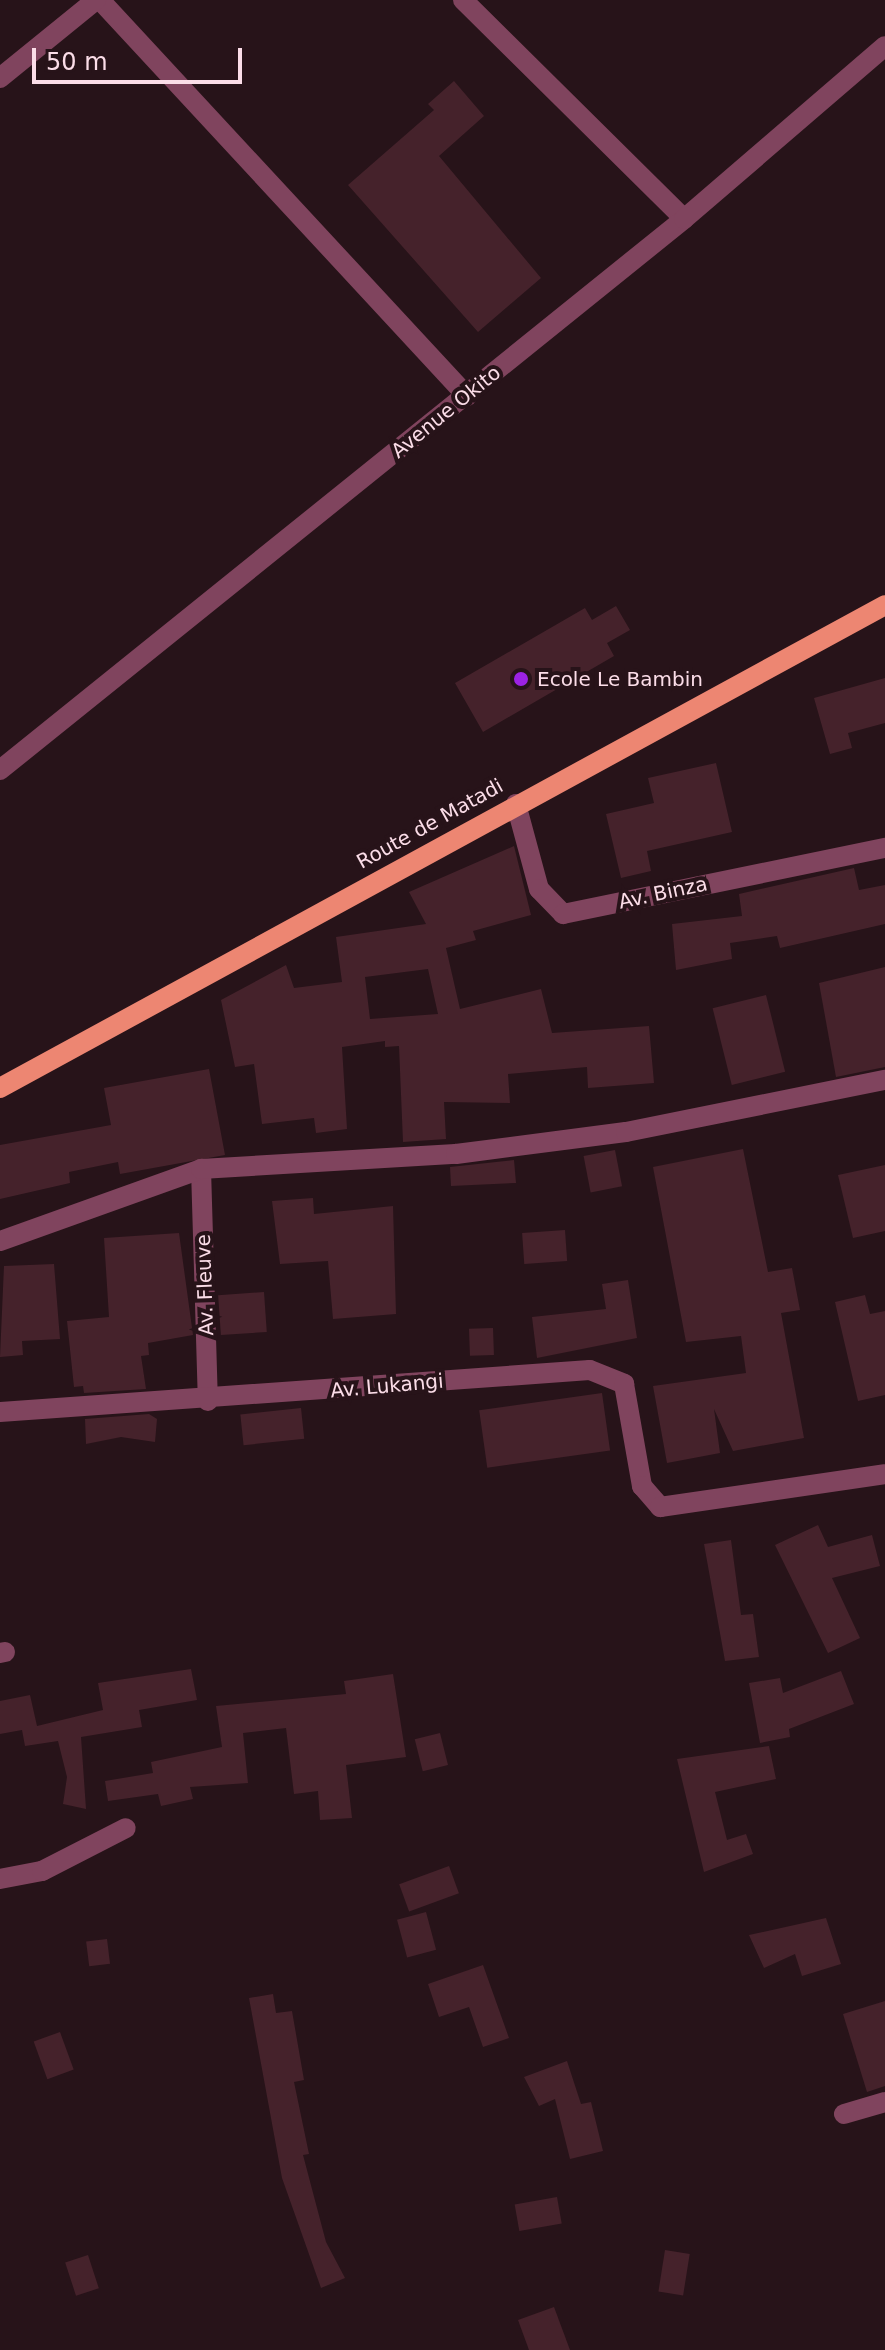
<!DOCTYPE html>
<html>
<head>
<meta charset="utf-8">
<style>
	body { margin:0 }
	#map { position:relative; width:885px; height:2350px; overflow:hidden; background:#271319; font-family:"DejaVu Sans",sans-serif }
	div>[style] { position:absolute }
	.building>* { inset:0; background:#45222b; transform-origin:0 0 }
	.minor>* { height:20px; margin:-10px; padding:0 10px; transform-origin:10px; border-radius:10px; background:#80445e }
	.major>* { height:20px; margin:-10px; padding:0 10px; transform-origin:10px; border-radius:10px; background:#ed8672 }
	.dots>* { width:22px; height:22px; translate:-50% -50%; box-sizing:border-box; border:4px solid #271319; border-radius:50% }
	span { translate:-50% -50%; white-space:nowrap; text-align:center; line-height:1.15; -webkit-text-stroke:8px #271319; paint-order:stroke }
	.street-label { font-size:20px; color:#fbdde8 }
	.poi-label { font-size:20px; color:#fbdde8 }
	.left { translate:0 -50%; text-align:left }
	.scale { position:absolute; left:32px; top:48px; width:210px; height:36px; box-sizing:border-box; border:4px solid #fbdde8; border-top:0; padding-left:10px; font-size:24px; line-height:28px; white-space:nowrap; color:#fbdde8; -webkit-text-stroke:6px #271319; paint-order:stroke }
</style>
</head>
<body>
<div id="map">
	<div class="building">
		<i style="clip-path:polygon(454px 81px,484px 116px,439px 156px,541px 278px,478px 332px,348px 185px,434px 110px,428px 104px)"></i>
		<i style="clip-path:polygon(616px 606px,630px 630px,607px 643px,614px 656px,483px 732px,455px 683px,585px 608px,592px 620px)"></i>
		<i style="clip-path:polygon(885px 678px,885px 723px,848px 733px,852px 748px,830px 754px,814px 698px)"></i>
		<i style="clip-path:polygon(716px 763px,732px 832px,647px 851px,651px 871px,621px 878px,606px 814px,654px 803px,648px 778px)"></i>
		<i style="clip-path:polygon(evenodd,514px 846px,531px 915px,473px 931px,476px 940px,446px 948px,460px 1009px,541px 989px,552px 1033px,649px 1026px,654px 1083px,588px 1088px,587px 1067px,508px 1074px,510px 1103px,444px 1102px,446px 1139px,403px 1142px,399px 1046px,385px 1047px,385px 1041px,342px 1047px,347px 1129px,316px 1133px,314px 1118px,262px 1124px,254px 1064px,235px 1067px,221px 1000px,286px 965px,294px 988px,342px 982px,336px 937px,426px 924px,409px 892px,514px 846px,428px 969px,438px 1014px,370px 1019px,365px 977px,428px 969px)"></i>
		<i style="clip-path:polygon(854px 868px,859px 890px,885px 885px,885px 924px,780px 948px,777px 936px,730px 943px,732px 959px,676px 970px,672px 924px,742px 916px,739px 894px)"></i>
		<i style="clip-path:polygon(885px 967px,885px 1067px,836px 1077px,819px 983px)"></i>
		<i style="left:766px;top:995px;width:79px;height:55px;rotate:76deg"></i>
		<i style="clip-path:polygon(209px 1069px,225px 1155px,120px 1174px,118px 1162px,69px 1172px,70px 1183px,0 1199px,0 1145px,111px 1125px,104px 1088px)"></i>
		<i style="clip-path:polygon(743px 1149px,768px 1272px,792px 1268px,800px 1310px,781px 1313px,804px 1438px,733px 1451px,714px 1409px,720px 1453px,667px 1463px,653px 1386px,746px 1373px,741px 1336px,686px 1342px,653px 1167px)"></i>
		<i style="left:615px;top:1150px;width:37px;height:32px;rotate:79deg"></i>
		<i style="clip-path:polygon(514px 1160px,516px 1183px,451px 1186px,450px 1167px)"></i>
		<i style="clip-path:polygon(885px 1165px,885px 1231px,853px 1238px,838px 1175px)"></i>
		<i style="clip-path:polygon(313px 1198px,314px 1214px,393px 1206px,396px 1314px,333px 1319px,328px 1261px,280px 1264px,272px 1201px)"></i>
		<i style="left:565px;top:1230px;width:31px;height:43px;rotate:86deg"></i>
		<i style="clip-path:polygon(179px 1233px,193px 1335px,148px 1343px,149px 1355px,141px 1356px,146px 1389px,84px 1393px,83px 1386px,74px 1387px,67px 1321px,109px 1317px,104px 1238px)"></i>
		<i style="clip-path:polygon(54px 1264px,60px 1339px,22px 1341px,23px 1355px,0 1357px,4px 1266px)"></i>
		<i style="clip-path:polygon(628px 1280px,637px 1338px,537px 1358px,532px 1317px,606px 1309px,602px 1284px)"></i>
		<i style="left:264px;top:1292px;width:40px;height:46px;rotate:86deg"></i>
		<i style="clip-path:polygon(865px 1295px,870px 1314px,885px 1311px,885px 1395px,858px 1401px,835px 1302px)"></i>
		<i style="left:493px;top:1328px;width:27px;height:24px;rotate:88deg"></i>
		<i style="left:602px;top:1393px;width:58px;height:124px;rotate:82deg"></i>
		<i style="left:301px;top:1408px;width:31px;height:61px;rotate:84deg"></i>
		<i style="clip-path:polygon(149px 1414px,157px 1419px,155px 1442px,121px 1437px,86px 1444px,85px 1419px)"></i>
		<i style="clip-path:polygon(818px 1525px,828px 1547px,872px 1535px,880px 1566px,832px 1578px,860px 1638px,828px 1653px,775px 1545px)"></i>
		<i style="clip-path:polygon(731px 1540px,741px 1615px,753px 1614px,759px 1657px,725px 1661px,704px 1544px)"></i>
		<i style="clip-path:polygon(191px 1669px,197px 1700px,139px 1710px,142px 1727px,81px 1737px,86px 1809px,63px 1804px,67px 1777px,58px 1741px,25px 1746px,22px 1730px,0 1734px,0 1701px,30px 1695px,37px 1726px,103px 1710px,98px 1683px)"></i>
		<i style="clip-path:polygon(841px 1671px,854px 1704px,789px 1729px,790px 1737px,760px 1743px,749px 1683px,780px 1678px,783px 1693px)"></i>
		<i style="clip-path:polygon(393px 1674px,406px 1757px,346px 1765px,352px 1818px,320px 1820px,318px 1791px,294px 1794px,286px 1728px,243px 1733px,248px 1783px,190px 1787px,193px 1799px,161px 1806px,158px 1794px,108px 1801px,105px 1781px,153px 1773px,151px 1762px,222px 1747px,216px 1706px,346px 1694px,344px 1681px)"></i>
		<i style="left:440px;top:1733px;width:33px;height:26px;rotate:76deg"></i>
		<i style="clip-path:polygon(769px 1746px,776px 1779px,715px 1792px,727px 1840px,746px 1834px,753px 1854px,704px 1872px,677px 1759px)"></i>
		<i style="left:449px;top:1866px;width:29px;height:53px;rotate:70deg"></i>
		<i style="left:426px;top:1912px;width:39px;height:30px;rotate:75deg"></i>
		<i style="clip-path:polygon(826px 1918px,841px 1964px,802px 1976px,795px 1954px,764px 1968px,749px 1935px)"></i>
		<i style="left:107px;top:1939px;width:25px;height:21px;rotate:83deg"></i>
		<i style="clip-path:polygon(483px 1965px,509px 2038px,483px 2047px,469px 2007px,439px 2017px,428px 1984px)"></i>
		<i style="clip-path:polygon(273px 1994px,276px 2013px,292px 2011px,304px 2080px,294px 2082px,309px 2154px,303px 2155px,326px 2242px,345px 2278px,321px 2288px,282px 2178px,249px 1998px)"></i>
		<i style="clip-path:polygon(885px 2001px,885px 2086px,867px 2092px,843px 2014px)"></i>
		<i style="left:60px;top:2032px;width:40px;height:28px;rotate:70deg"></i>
		<i style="clip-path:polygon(567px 2061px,581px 2104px,591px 2102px,603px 2151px,570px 2159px,555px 2099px,539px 2106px,524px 2077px)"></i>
		<i style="left:557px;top:2197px;width:27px;height:43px;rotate:80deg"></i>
		<i style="left:665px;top:2250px;width:25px;height:42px;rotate:9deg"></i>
		<i style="left:88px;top:2255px;width:35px;height:24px;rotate:72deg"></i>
		<i style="clip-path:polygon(554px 2307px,570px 2350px,529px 2350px,518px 2320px)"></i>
	</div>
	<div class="minor">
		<i style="left:100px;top:0;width:540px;rotate:47.18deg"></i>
		<i style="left:463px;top:0;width:311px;rotate:44.7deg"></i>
		<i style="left:0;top:78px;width:124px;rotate:-39.1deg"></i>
		<i style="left:0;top:770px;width:878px;rotate:-38.85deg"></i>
		<i style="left:684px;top:219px;width:265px;rotate:-40.7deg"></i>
		<i style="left:516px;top:804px;width:88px;rotate:74.9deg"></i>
		<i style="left:539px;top:889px;width:35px;rotate:46deg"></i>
		<i style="left:563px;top:914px;width:329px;rotate:-11.6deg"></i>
		<i style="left:201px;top:1169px;width:232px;rotate:88.3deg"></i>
		<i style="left:0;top:1241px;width:214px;rotate:-19.7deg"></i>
		<i style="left:201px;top:1169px;width:255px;rotate:-3.4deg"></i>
		<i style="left:456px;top:1154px;width:171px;rotate:-7.4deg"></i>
		<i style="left:626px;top:1132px;width:264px;rotate:-11.4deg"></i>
		<i style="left:0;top:1412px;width:591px;rotate:-4.07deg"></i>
		<i style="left:590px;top:1370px;width:37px;rotate:22deg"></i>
		<i style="left:624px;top:1384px;width:104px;rotate:80deg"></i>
		<i style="left:642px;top:1486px;width:28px;rotate:49deg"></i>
		<i style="left:660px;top:1507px;width:227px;rotate:-8.3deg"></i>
		<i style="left:0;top:1653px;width:5px;rotate:-11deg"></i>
		<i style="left:0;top:1879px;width:43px;rotate:-10.8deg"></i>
		<i style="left:42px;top:1871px;width:94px;rotate:-27.1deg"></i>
		<i style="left:844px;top:2114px;width:43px;rotate:-16.3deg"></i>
	</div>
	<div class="major">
		<i style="left:0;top:1088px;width:1008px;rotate:-28.62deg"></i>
	</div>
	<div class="dots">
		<i style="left:521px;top:679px;background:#9c22e3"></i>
	</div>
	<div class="street-label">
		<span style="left:446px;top:412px;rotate:-39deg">Avenue Okito</span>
		<span style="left:430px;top:824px;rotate:-29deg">Route de Matadi</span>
		<span style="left:663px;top:893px;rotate:-12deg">Av. Binza</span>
		<span style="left:205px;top:1285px;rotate:-92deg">Av. Fleuve</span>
		<span style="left:387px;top:1386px;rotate:-5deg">Av. Lukangi</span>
	</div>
	<div class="poi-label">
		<span class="left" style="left:537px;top:679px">Ecole Le Bambin</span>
	</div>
	<div class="scale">50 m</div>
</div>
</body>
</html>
